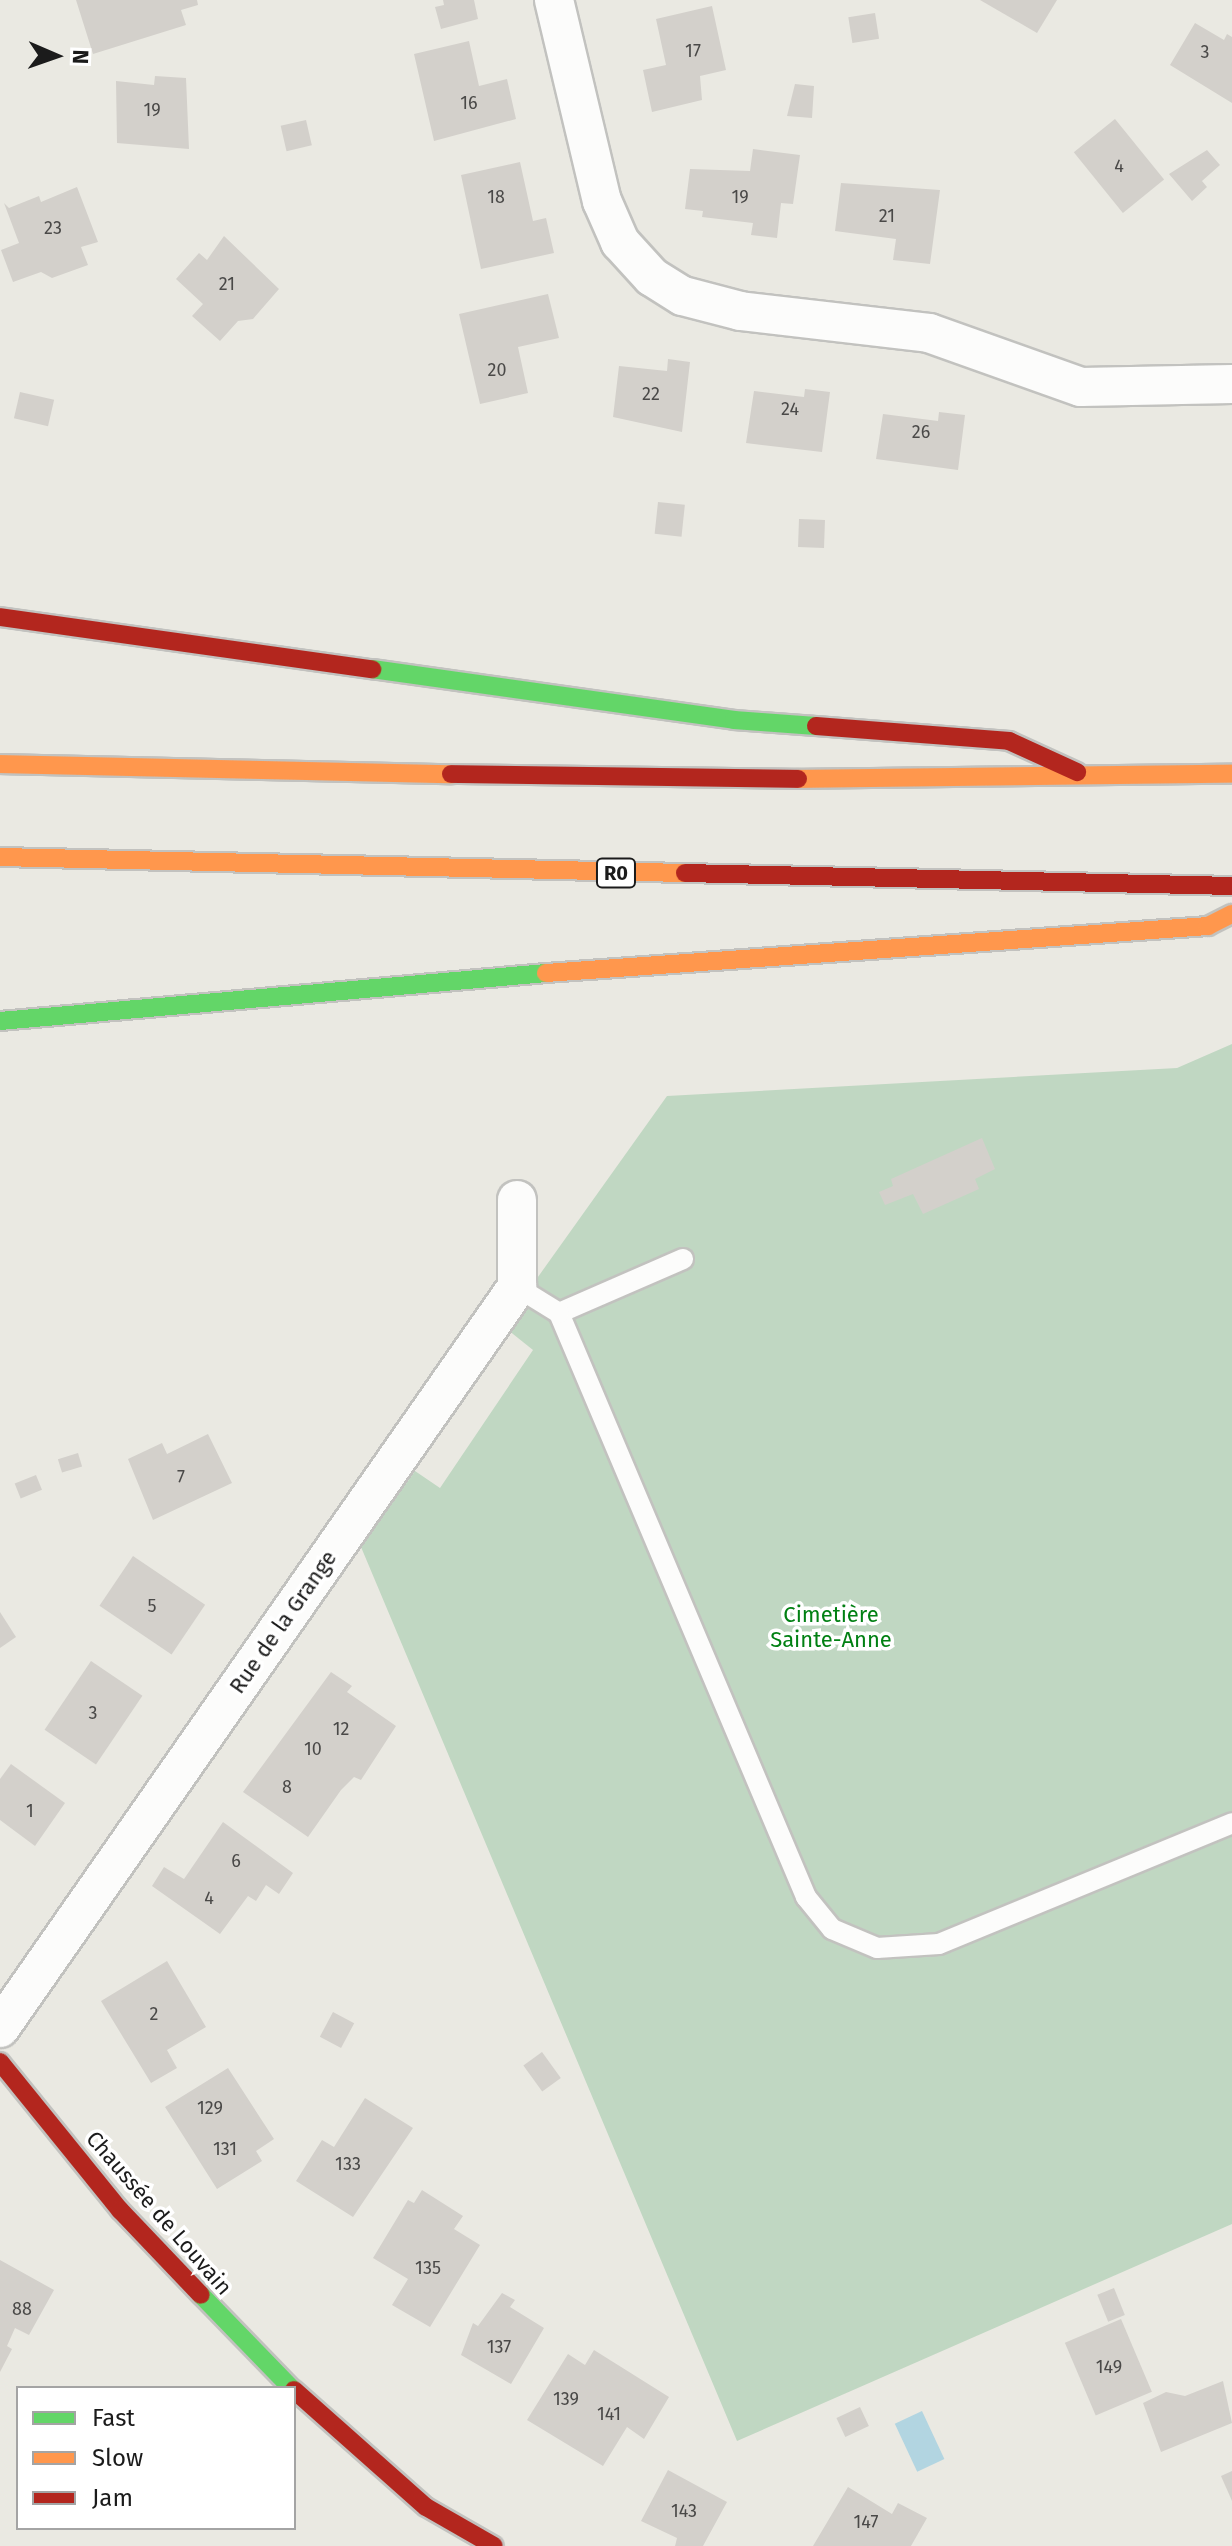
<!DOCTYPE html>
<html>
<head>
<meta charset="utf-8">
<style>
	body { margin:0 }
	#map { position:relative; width:1232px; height:2546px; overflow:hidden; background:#eae9e2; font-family:"Fira Sans",sans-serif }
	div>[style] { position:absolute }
	.cemetery>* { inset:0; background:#c0d7c2 }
	.water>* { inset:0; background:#b2d5e1; transform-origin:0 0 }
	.building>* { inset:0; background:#d3d0cb; transform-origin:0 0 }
	.roads { filter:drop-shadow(2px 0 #c2c2bf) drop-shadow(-2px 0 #c2c2bf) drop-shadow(0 2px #c2c2bf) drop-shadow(0 -2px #c2c2bf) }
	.lane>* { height:20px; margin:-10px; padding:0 10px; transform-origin:10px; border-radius:10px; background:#fcfcfb }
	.street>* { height:38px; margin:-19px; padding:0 19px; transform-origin:19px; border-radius:19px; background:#fcfcfb }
	.fast>* { height:18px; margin:-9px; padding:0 9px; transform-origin:9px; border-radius:9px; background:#63d668 }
	.slow>* { height:18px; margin:-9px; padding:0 9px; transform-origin:9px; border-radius:9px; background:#ff974d }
	.jam>* { height:18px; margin:-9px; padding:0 9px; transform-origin:9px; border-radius:9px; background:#b3261e }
	span { translate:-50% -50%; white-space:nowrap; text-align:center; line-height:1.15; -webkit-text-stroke:7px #fff; paint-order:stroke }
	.number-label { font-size:18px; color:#4a4948 }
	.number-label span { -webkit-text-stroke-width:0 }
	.shield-label span { padding:2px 6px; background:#fff; border:2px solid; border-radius:6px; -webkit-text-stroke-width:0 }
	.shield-label { font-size:20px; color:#1b1b1b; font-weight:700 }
	.park-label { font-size:22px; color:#018013 }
	.street-label { font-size:22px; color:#1b1b1b }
	.legend { position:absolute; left:16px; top:2386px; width:280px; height:144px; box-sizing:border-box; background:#fff; border:2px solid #a4a4a4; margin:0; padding:10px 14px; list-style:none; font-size:24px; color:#1b1b1b }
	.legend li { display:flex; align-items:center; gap:16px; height:40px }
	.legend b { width:40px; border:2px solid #a4a4a4 }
	.north { position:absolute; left:16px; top:16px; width:80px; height:80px; -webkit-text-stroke:6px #fff; paint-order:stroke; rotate:92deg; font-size:22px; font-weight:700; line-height:32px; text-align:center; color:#1b1b1b }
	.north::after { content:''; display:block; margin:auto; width:28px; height:36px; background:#1b1b1b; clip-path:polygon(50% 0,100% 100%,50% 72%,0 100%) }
</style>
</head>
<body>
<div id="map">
	<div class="cemetery">
		<i style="clip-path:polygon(1232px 1044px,1232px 2224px,737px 2441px,361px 1547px,415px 1471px,440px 1488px,533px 1350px,503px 1326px,667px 1096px,1177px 1068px)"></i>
	</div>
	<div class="water">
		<i style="left:922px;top:2411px;width:53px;height:30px;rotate:65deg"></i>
	</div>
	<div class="building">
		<i style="clip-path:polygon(76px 0,197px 0,198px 5px,181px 10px,186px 25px,93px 54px)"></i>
		<i style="clip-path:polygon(443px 0,474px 0,478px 19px,441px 29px,435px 7px,444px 5px)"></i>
		<i style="clip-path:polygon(980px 0,1057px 0,1037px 33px)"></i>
		<i style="clip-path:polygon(712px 6px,726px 70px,700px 76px,702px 100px,652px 112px,643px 70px,666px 65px,656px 19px)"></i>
		<i style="left:875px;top:13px;width:26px;height:27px;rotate:81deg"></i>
		<i style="clip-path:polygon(1195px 23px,1224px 40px,1227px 34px,1232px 37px,1232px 103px,1170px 65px)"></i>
		<i style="clip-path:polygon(469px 41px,479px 86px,507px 79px,516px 119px,434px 141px,414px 54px)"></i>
		<i style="clip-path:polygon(155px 76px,186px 78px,189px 149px,117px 143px,116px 81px,154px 85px)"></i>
		<i style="clip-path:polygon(795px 84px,814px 86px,812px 118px,787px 116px)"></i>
		<i style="left:1115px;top:119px;width:78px;height:53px;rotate:51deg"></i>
		<i style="left:306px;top:120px;width:26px;height:26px;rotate:77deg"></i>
		<i style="clip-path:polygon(753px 149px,800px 155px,793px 204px,781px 203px,777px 238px,751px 235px,753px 223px,702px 217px,703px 211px,685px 209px,690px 169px,750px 171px)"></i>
		<i style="clip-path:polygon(1207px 150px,1220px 165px,1202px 181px,1207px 187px,1192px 201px,1169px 174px)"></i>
		<i style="clip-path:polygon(520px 162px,533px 221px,546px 218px,554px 253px,481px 269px,461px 175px)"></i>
		<i style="clip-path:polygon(841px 183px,940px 190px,930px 264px,893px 260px,896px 239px,835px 231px)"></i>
		<i style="clip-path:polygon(77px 187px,98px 242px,81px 247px,88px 265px,52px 278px,41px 272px,13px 282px,1px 250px,19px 243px,4px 203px,9px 208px,39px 196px,41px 202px)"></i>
		<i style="clip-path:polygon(224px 236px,279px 289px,253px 319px,238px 321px,220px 341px,192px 316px,203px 304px,176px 279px,199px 253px,207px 260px)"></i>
		<i style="clip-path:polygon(548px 294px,559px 338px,518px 347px,528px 393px,480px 404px,459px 314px)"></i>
		<i style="clip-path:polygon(668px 359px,690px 362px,682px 432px,613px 417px,619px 366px,667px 371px)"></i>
		<i style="clip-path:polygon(805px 389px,830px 392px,822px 452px,746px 443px,754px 391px,804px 397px)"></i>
		<i style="left:20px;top:392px;width:35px;height:27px;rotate:13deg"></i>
		<i style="clip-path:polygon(939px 412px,965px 415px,958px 470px,876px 459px,883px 414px,938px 421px)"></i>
		<i style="left:658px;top:502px;width:27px;height:32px;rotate:6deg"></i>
		<i style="left:799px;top:519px;width:26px;height:28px;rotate:2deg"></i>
		<i style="clip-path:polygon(982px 1138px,995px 1169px,975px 1179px,979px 1189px,923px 1214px,913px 1194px,885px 1205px,879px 1192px,893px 1186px,891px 1179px)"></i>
		<i style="clip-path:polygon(208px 1434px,232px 1483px,153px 1520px,128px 1459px,162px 1443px,167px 1454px)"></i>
		<i style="left:78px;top:1453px;width:14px;height:21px;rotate:73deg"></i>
		<i style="left:36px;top:1475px;width:16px;height:23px;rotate:68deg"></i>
		<i style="left:133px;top:1556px;width:87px;height:60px;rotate:34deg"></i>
		<i style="clip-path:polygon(0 1612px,16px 1637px,0 1648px)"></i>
		<i style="left:91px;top:1661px;width:62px;height:83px;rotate:34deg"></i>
		<i style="clip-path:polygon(331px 1672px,352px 1686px,347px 1692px,396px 1726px,361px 1780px,354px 1777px,341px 1790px,308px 1837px,243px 1792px)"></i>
		<i style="clip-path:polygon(11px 1764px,65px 1803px,35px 1846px,0 1820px,0 1779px)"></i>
		<i style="clip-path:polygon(223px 1822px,293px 1873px,279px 1894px,266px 1885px,256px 1901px,248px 1896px,220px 1934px,152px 1886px,164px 1867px,184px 1879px)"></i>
		<i style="clip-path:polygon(167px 1961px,206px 2027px,167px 2050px,177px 2068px,151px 2083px,101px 2001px)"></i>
		<i style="left:333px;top:2012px;width:24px;height:28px;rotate:28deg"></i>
		<i style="left:542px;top:2052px;width:32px;height:23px;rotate:54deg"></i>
		<i style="clip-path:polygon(228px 2068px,274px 2139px,256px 2151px,262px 2161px,217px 2189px,165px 2107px)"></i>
		<i style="clip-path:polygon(365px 2098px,413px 2128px,353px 2217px,296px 2181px,322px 2140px,334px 2147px)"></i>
		<i style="clip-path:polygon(422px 2190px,463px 2216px,454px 2229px,480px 2245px,430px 2327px,392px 2305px,408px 2279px,373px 2258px,408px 2200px,414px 2203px)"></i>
		<i style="clip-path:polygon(0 2260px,54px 2290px,29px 2335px,15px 2328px,7px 2346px,12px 2349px,0 2372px)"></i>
		<i style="left:1114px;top:2288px;width:29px;height:18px;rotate:68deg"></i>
		<i style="clip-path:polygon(502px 2293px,515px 2300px,510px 2307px,544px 2328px,511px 2384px,461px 2355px,473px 2323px,478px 2326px)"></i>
		<i style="left:1121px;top:2319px;width:79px;height:61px;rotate:67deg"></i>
		<i style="clip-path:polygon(594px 2350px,669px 2397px,644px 2439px,627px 2427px,603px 2466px,527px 2420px,568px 2354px,585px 2365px)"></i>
		<i style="clip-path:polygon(1223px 2381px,1232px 2423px,1161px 2452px,1143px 2403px,1166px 2392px,1185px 2396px)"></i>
		<i style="left:860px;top:2407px;width:21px;height:26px;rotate:65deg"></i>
		<i style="clip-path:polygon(668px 2470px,727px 2502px,703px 2546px,675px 2546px,677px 2538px,641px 2521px)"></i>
		<i style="clip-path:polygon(1232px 2471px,1232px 2501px,1221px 2476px)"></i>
		<i style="clip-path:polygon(848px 2487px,892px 2514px,898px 2503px,927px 2518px,911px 2546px,813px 2546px)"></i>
	</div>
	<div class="roads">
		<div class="lane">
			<i style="left:683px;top:1259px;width:135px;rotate:156.5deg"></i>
			<i style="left:559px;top:1313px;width:634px;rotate:67.07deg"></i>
			<i style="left:806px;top:1897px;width:41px;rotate:50.9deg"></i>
			<i style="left:832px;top:1929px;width:49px;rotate:22.9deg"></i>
			<i style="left:877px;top:1948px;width:62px;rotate:-3.7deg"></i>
			<i style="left:939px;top:1944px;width:317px;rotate:-22.4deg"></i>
			<i style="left:517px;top:1287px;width:49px;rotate:31.8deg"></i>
		</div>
		<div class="street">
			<i style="left:554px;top:0;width:207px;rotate:76.6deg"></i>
			<i style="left:602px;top:201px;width:45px;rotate:66.3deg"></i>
			<i style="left:620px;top:242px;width:47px;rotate:47.6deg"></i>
			<i style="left:652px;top:277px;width:36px;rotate:32deg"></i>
			<i style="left:683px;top:296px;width:59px;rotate:14.7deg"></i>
			<i style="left:740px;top:311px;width:190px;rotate:6.6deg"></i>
			<i style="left:929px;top:333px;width:161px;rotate:19.6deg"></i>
			<i style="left:1081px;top:387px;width:151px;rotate:-1.1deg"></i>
			<i style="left:0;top:2028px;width:904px;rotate:-55.1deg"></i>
			<i style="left:517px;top:1287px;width:87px;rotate:-90deg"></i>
		</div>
		<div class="fast">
			<i style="left:372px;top:669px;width:366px;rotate:8deg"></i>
			<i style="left:734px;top:720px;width:82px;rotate:4.2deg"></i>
			<i style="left:0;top:1021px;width:548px;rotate:-5.02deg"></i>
			<i style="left:201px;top:2295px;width:129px;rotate:45.9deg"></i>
		</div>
		<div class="slow">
			<i style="left:0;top:764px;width:451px;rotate:1.3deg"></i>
			<i style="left:798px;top:779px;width:434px;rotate:-0.7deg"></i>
			<i style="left:0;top:857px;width:685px;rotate:1.34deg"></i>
			<i style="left:546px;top:973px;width:664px;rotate:-4.06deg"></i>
			<i style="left:1208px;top:926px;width:27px;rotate:-27deg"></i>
		</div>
		<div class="jam">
			<i style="left:0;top:617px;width:376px;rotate:8deg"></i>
			<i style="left:816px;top:726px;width:194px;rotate:4.4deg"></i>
			<i style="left:1009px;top:741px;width:75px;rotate:24.5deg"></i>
			<i style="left:451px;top:774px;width:347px;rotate:0.8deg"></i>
			<i style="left:685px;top:873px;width:547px;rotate:1.36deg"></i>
			<i style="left:0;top:2062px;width:191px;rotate:51deg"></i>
			<i style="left:120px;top:2210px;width:117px;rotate:46.4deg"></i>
			<i style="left:294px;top:2390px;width:176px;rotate:41.6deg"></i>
			<i style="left:426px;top:2507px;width:78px;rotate:29.8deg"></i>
		</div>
	</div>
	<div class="number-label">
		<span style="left:693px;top:51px">17</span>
		<span style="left:1205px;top:52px">3</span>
		<span style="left:469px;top:103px">16</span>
		<span style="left:152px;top:110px">19</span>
		<span style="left:1119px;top:166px">4</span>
		<span style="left:496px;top:197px">18</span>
		<span style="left:740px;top:197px">19</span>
		<span style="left:887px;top:216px">21</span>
		<span style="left:53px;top:228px">23</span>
		<span style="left:227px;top:284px">21</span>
		<span style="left:497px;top:370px">20</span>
		<span style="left:651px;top:394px">22</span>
		<span style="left:790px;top:409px">24</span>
		<span style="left:921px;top:432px">26</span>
		<span style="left:181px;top:1477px">7</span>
		<span style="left:152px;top:1606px">5</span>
		<span style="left:93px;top:1713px">3</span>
		<span style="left:341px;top:1729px">12</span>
		<span style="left:313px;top:1749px">10</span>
		<span style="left:287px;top:1787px">8</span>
		<span style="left:30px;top:1811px">1</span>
		<span style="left:236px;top:1861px">6</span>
		<span style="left:209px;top:1898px">4</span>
		<span style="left:154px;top:2014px">2</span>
		<span style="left:210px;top:2108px">129</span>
		<span style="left:225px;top:2149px">131</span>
		<span style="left:348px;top:2164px">133</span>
		<span style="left:428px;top:2268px">135</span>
		<span style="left:22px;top:2309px">88</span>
		<span style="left:499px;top:2347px">137</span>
		<span style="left:1109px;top:2367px">149</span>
		<span style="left:566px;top:2399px">139</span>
		<span style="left:609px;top:2414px">141</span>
		<span style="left:684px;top:2511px">143</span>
		<span style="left:866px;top:2522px">147</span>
	</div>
	<div class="shield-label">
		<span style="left:616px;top:873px">R0</span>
	</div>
	<div class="park-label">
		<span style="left:831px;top:1627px">Cimetière<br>Sainte-Anne</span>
	</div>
	<div class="street-label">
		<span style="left:283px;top:1622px;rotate:-55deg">Rue de la Grange</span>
		<span style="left:159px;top:2213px;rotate:49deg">Chaussée de Louvain</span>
	</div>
	<ul class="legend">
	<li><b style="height:10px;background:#63d668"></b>Fast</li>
	<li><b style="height:10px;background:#ff974d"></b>Slow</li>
	<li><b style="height:10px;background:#b3261e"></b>Jam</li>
	</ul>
	<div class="north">N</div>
</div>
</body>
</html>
